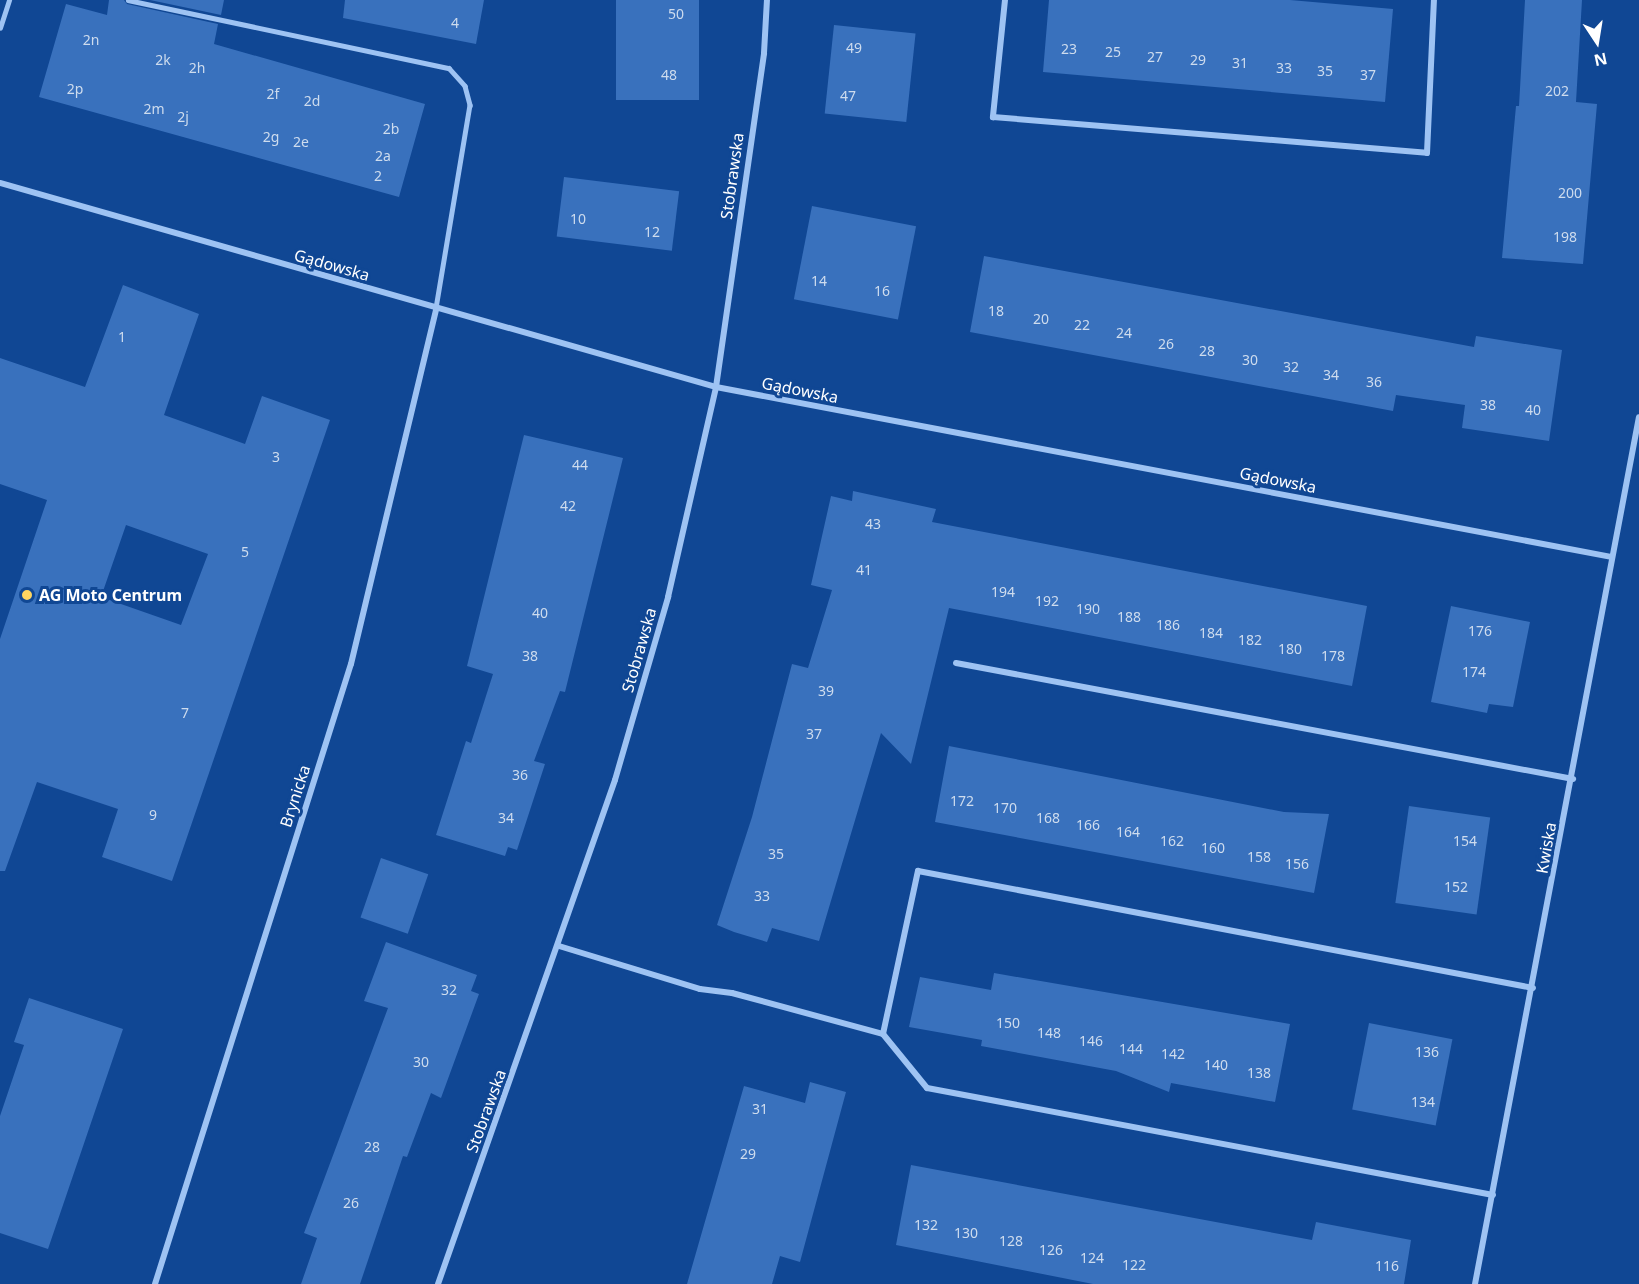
<!DOCTYPE html>
<html>
<head>
<meta charset="utf-8">
<style>
	body { margin:0 }
	#map { position:relative; width:1639px; height:1284px; overflow:hidden; background:#104794; font-family:"Noto Sans",sans-serif }
	div>[style] { position:absolute }
	.building>* { inset:0; background:#3971bd; transform-origin:0 0 }
	.service>* { height:4.5px; margin:-2.25px; padding:0 2.25px; transform-origin:2.25px; border-radius:2.25px; background:#9ec3f3 }
	.minor>* { height:6px; margin:-3px; padding:0 3px; transform-origin:3px; border-radius:3px; background:#9ec3f3 }
	.dots>* { width:16px; height:16px; translate:-50% -50%; box-sizing:border-box; border:3px solid #104794; border-radius:50% }
	span { translate:-50% -50%; white-space:nowrap; text-align:center; line-height:1.15; -webkit-text-stroke:6px #104794; paint-order:stroke }
	.number-label { font-size:14px; color:#cedcee }
	.number-label span { -webkit-text-stroke-width:0 }
	.street-label { font-size:16px; color:#fff }
	.poi-label { font-size:16px; color:#fff; font-weight:700 }
	.left { translate:0 -50%; text-align:left }
	.north { position:absolute; left:1567px; top:12px; width:60px; height:60px; -webkit-text-stroke:4px #104794; paint-order:stroke; rotate:168deg; font-size:16px; font-weight:700; line-height:24px; text-align:center; color:#fff }
	.north::after { content:''; display:block; margin:auto; width:21px; height:27px; background:#fff; clip-path:polygon(50% 0,100% 100%,50% 72%,0 100%) }
</style>
</head>
<body>
<div id="map">
	<div class="building">
		<i style="clip-path:polygon(109px 0,124px 0,127px 4px,218px 24px,214px 44px,425px 104px,399px 197px,39px 97px,66px 4px,107px 15px)"></i>
		<i style="clip-path:polygon(150px 0,224px 0,221px 15px)"></i>
		<i style="clip-path:polygon(345px 0,484px 0,476px 44px,343px 18px)"></i>
		<i style="left:616px;top:0;width:83px;height:100px"></i>
		<i style="clip-path:polygon(1049px 0,1290px 0,1393px 9px,1385px 102px,1043px 72px)"></i>
		<i style="clip-path:polygon(1525px 0,1582px 0,1576px 102px,1597px 104px,1583px 264px,1502px 258px,1516px 106px,1519px 106px)"></i>
		<i style="left:834px;top:25px;width:82px;height:89px;rotate:6deg"></i>
		<i style="left:564px;top:177px;width:116px;height:60px;rotate:7deg"></i>
		<i style="left:812px;top:206px;width:106px;height:95px;rotate:11deg"></i>
		<i style="clip-path:polygon(984px 256px,1474px 347px,1476px 336px,1562px 350px,1549px 441px,1462px 428px,1465px 405px,1396px 395px,1393px 411px,970px 332px)"></i>
		<i style="clip-path:polygon(evenodd,123px 285px,199px 314px,164px 415px,245px 444px,262px 396px,330px 420px,172px 881px,102px 857px,118px 809px,37px 782px,5px 871px,0 871px,0 639px,47px 500px,0 484px,0 358px,85px 387px,123px 285px,126px 525px,208px 554px,181px 625px,101px 597px,126px 525px)"></i>
		<i style="clip-path:polygon(524px 435px,623px 458px,565px 692px,560px 691px,534px 761px,545px 764px,517px 850px,508px 847px,505px 856px,436px 835px,466px 741px,471px 743px,493px 674px,467px 666px)"></i>
		<i style="clip-path:polygon(853px 491px,936px 509px,932px 522px,1367px 606px,1352px 686px,949px 608px,911px 764px,881px 733px,819px 941px,772px 928px,767px 942px,734px 932px,717px 925px,752px 817px,792px 664px,808px 668px,832px 590px,811px 585px,831px 496px,852px 501px)"></i>
		<i style="clip-path:polygon(1451px 606px,1530px 622px,1513px 707px,1489px 704px,1487px 713px,1431px 702px)"></i>
		<i style="clip-path:polygon(949px 746px,1284px 812px,1329px 814px,1314px 893px,935px 822px)"></i>
		<i style="left:1409px;top:806px;width:82px;height:98px;rotate:8deg"></i>
		<i style="left:381px;top:858px;width:50px;height:63px;rotate:19deg"></i>
		<i style="clip-path:polygon(386px 942px,477px 975px,471px 991px,479px 994px,441px 1098px,431px 1093px,407px 1157px,403px 1156px,360px 1284px,301px 1284px,317px 1238px,304px 1233px,388px 1008px,364px 1001px)"></i>
		<i style="clip-path:polygon(994px 973px,1290px 1024px,1275px 1102px,1171px 1083px,1169px 1092px,1116px 1071px,981px 1046px,982px 1040px,909px 1027px,920px 977px,991px 990px)"></i>
		<i style="clip-path:polygon(29px 998px,123px 1029px,48px 1249px,0 1233px,0 1116px,24px 1045px,14px 1042px)"></i>
		<i style="left:1369px;top:1023px;width:85px;height:88px;rotate:11deg"></i>
		<i style="clip-path:polygon(810px 1082px,846px 1092px,800px 1262px,780px 1256px,772px 1284px,687px 1284px,744px 1086px,805px 1103px)"></i>
		<i style="clip-path:polygon(911px 1165px,1312px 1240px,1316px 1222px,1411px 1240px,1404px 1284px,1093px 1284px,896px 1245px)"></i>
	</div>
	<div class="service">
		<i style="left:128px;top:0;width:328px;rotate:12deg"></i>
		<i style="left:449px;top:68px;width:24px;rotate:48deg"></i>
		<i style="left:465px;top:86px;width:20px;rotate:75deg"></i>
		<i style="left:470px;top:105px;width:207px;rotate:99.5deg"></i>
		<i style="left:0;top:28px;width:29px;rotate:-72deg"></i>
	</div>
	<div class="minor">
		<i style="left:1005px;top:0;width:118px;rotate:95.9deg"></i>
		<i style="left:993px;top:117px;width:435px;rotate:4.7deg"></i>
		<i style="left:1427px;top:153px;width:153px;rotate:-87.4deg"></i>
		<i style="left:0;top:183px;width:744px;rotate:15.9deg"></i>
		<i style="left:716px;top:387px;width:911px;rotate:10.75deg"></i>
		<i style="left:956px;top:663px;width:628px;rotate:10.65deg"></i>
		<i style="left:559px;top:946px;width:147px;rotate:17deg"></i>
		<i style="left:700px;top:989px;width:32px;rotate:7deg"></i>
		<i style="left:732px;top:993px;width:156px;rotate:15.2deg"></i>
		<i style="left:1493px;top:1195px;width:576px;rotate:-169.29deg"></i>
		<i style="left:927px;top:1088px;width:70px;rotate:-129.2deg"></i>
		<i style="left:883px;top:1034px;width:167px;rotate:-77.9deg"></i>
		<i style="left:918px;top:871px;width:626px;rotate:10.77deg"></i>
		<i style="left:155px;top:1284px;width:650px;rotate:-72.46deg"></i>
		<i style="left:351px;top:664px;width:365px;rotate:-76.5deg"></i>
		<i style="left:438px;top:1284px;width:534px;rotate:-70.65deg"></i>
		<i style="left:615px;top:780px;width:191px;rotate:-73.8deg"></i>
		<i style="left:668px;top:597px;width:215px;rotate:-77.1deg"></i>
		<i style="left:716px;top:387px;width:337px;rotate:-81.8deg"></i>
		<i style="left:764px;top:53px;width:53px;rotate:-86.8deg"></i>
		<i style="left:1475px;top:1284px;width:882px;rotate:-79.29deg"></i>
	</div>
	<div class="dots">
		<i style="left:27px;top:595px;background:#ffd561"></i>
	</div>
	<div class="number-label">
		<span style="left:676px;top:14px">50</span>
		<span style="left:455px;top:23px">4</span>
		<span style="left:91px;top:40px">2n</span>
		<span style="left:854px;top:48px">49</span>
		<span style="left:1069px;top:49px">23</span>
		<span style="left:1113px;top:52px">25</span>
		<span style="left:1155px;top:57px">27</span>
		<span style="left:163px;top:60px">2k</span>
		<span style="left:1198px;top:60px">29</span>
		<span style="left:1240px;top:63px">31</span>
		<span style="left:197px;top:68px">2h</span>
		<span style="left:1284px;top:68px">33</span>
		<span style="left:1325px;top:71px">35</span>
		<span style="left:669px;top:75px">48</span>
		<span style="left:1368px;top:75px">37</span>
		<span style="left:75px;top:89px">2p</span>
		<span style="left:1557px;top:91px">202</span>
		<span style="left:273px;top:94px">2f</span>
		<span style="left:848px;top:96px">47</span>
		<span style="left:312px;top:101px">2d</span>
		<span style="left:154px;top:109px">2m</span>
		<span style="left:183px;top:117px">2j</span>
		<span style="left:391px;top:129px">2b</span>
		<span style="left:271px;top:137px">2g</span>
		<span style="left:301px;top:142px">2e</span>
		<span style="left:383px;top:156px">2a</span>
		<span style="left:378px;top:176px">2</span>
		<span style="left:1570px;top:193px">200</span>
		<span style="left:578px;top:219px">10</span>
		<span style="left:652px;top:232px">12</span>
		<span style="left:1565px;top:237px">198</span>
		<span style="left:819px;top:281px">14</span>
		<span style="left:882px;top:291px">16</span>
		<span style="left:996px;top:311px">18</span>
		<span style="left:1041px;top:319px">20</span>
		<span style="left:1082px;top:325px">22</span>
		<span style="left:1124px;top:333px">24</span>
		<span style="left:122px;top:337px">1</span>
		<span style="left:1166px;top:344px">26</span>
		<span style="left:1207px;top:351px">28</span>
		<span style="left:1250px;top:360px">30</span>
		<span style="left:1291px;top:367px">32</span>
		<span style="left:1331px;top:375px">34</span>
		<span style="left:1374px;top:382px">36</span>
		<span style="left:1488px;top:405px">38</span>
		<span style="left:1533px;top:410px">40</span>
		<span style="left:276px;top:457px">3</span>
		<span style="left:580px;top:465px">44</span>
		<span style="left:568px;top:506px">42</span>
		<span style="left:873px;top:524px">43</span>
		<span style="left:245px;top:552px">5</span>
		<span style="left:864px;top:570px">41</span>
		<span style="left:1003px;top:592px">194</span>
		<span style="left:1047px;top:601px">192</span>
		<span style="left:1088px;top:609px">190</span>
		<span style="left:540px;top:613px">40</span>
		<span style="left:1129px;top:617px">188</span>
		<span style="left:1168px;top:625px">186</span>
		<span style="left:1480px;top:631px">176</span>
		<span style="left:1211px;top:633px">184</span>
		<span style="left:1250px;top:640px">182</span>
		<span style="left:1290px;top:649px">180</span>
		<span style="left:530px;top:656px">38</span>
		<span style="left:1333px;top:656px">178</span>
		<span style="left:1474px;top:672px">174</span>
		<span style="left:826px;top:691px">39</span>
		<span style="left:185px;top:713px">7</span>
		<span style="left:814px;top:734px">37</span>
		<span style="left:520px;top:775px">36</span>
		<span style="left:962px;top:801px">172</span>
		<span style="left:1005px;top:808px">170</span>
		<span style="left:153px;top:815px">9</span>
		<span style="left:506px;top:818px">34</span>
		<span style="left:1048px;top:818px">168</span>
		<span style="left:1088px;top:825px">166</span>
		<span style="left:1128px;top:832px">164</span>
		<span style="left:1172px;top:841px">162</span>
		<span style="left:1465px;top:841px">154</span>
		<span style="left:1213px;top:848px">160</span>
		<span style="left:776px;top:854px">35</span>
		<span style="left:1259px;top:857px">158</span>
		<span style="left:1297px;top:864px">156</span>
		<span style="left:1456px;top:887px">152</span>
		<span style="left:762px;top:896px">33</span>
		<span style="left:449px;top:990px">32</span>
		<span style="left:1008px;top:1023px">150</span>
		<span style="left:1049px;top:1033px">148</span>
		<span style="left:1091px;top:1041px">146</span>
		<span style="left:1131px;top:1049px">144</span>
		<span style="left:1427px;top:1052px">136</span>
		<span style="left:1173px;top:1054px">142</span>
		<span style="left:421px;top:1062px">30</span>
		<span style="left:1216px;top:1065px">140</span>
		<span style="left:1259px;top:1073px">138</span>
		<span style="left:1423px;top:1102px">134</span>
		<span style="left:760px;top:1109px">31</span>
		<span style="left:372px;top:1147px">28</span>
		<span style="left:748px;top:1154px">29</span>
		<span style="left:351px;top:1203px">26</span>
		<span style="left:926px;top:1225px">132</span>
		<span style="left:966px;top:1233px">130</span>
		<span style="left:1011px;top:1241px">128</span>
		<span style="left:1051px;top:1250px">126</span>
		<span style="left:1092px;top:1258px">124</span>
		<span style="left:1134px;top:1265px">122</span>
		<span style="left:1387px;top:1266px">116</span>
	</div>
	<div class="street-label">
		<span style="left:732px;top:176px;rotate:-82deg">Stobrawska</span>
		<span style="left:332px;top:265px;rotate:16deg">Gądowska</span>
		<span style="left:800px;top:390px;rotate:11deg">Gądowska</span>
		<span style="left:1278px;top:480px;rotate:11deg">Gądowska</span>
		<span style="left:639px;top:650px;rotate:-74deg">Stobrawska</span>
		<span style="left:295px;top:796px;rotate:-72deg">Brynicka</span>
		<span style="left:1546px;top:848px;rotate:-80deg">Kwiska</span>
		<span style="left:486px;top:1111px;rotate:-70deg">Stobrawska</span>
	</div>
	<div class="poi-label">
		<span class="left" style="left:39px;top:595px">AG Moto Centrum</span>
	</div>
	<div class="north">N</div>
</div>
</body>
</html>
